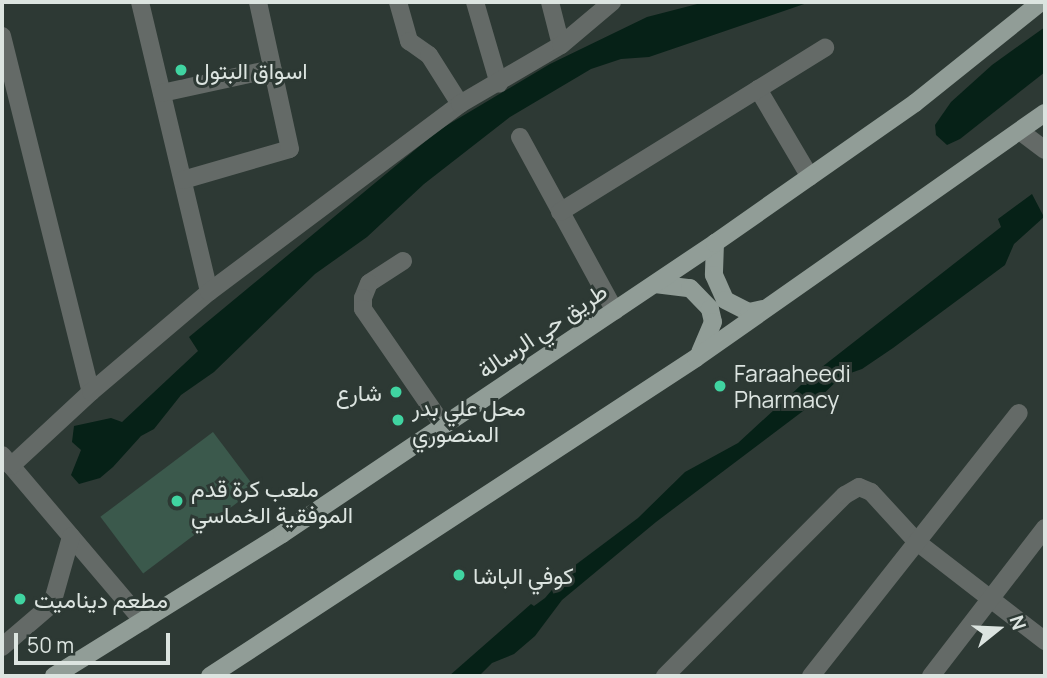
<!DOCTYPE html>
<html>
<head>
<meta charset="utf-8">
<style>
	body { margin:0 }
	#map { position:relative; width:1047px; height:678px; overflow:hidden; background:#2d3934; font-family:Manrope,Vazirmatn,sans-serif }
	div>[style] { position:absolute }
	.green>* { inset:0; background:#3b594c; transform-origin:0 0 }
	.water>* { inset:0; background:#062117 }
	.minor>* { height:18px; margin:-9px; padding:0 9px; transform-origin:9px; border-radius:9px; background:#646a67 }
	.major>* { height:18px; margin:-9px; padding:0 9px; transform-origin:9px; border-radius:9px; background:#919d97 }
	.dots>* { width:19px; height:19px; translate:-50% -50%; box-sizing:border-box; border:4px solid #2d3934; border-radius:50% }
	span { translate:-50% -50%; white-space:nowrap; text-align:center; line-height:1.15; -webkit-text-stroke:6px #2d3934; paint-order:stroke }
	.poi-label { font-size:23px; color:#dce4e0 }
	.left { translate:0 -50%; text-align:left }
	.right { translate:-100% -50%; text-align:right }
	.street-label { font-size:23px; color:#dce4e0 }
	.frame { position:absolute; inset:0; border:4px solid #dce4e0; pointer-events:none }
	.north { position:absolute; left:963px; top:594px; width:70px; height:70px; -webkit-text-stroke:5px #2d3934; paint-order:stroke; rotate:72deg; font-size:19px; font-weight:700; line-height:28px; text-align:center; color:#dce4e0 }
	.north::after { content:''; display:block; margin:auto; width:24px; height:32px; background:#dce4e0; clip-path:polygon(50% 0,100% 100%,50% 72%,0 100%) }
	.scale { position:absolute; left:14px; top:633px; width:156px; height:32px; box-sizing:border-box; border:4px solid #dce4e0; border-top:0; padding-left:9px; font-size:21px; line-height:24px; white-space:nowrap; color:#dce4e0; -webkit-text-stroke:5px #2d3934; paint-order:stroke }
</style>
</head>
<body>
<div id="map">
	<div class="green">
		<i style="left:213px;top:432px;width:71px;height:141px;rotate:53deg"></i>
	</div>
	<div class="water">
		<i style="clip-path:polygon(705px 2px,810px 2px,649px 57px,621px 59px,591px 69px,510px 117px,424px 184px,367px 237px,315px 274px,214px 372px,181px 395px,154px 429px,141px 436px,113px 467px,100px 478px,79px 484px,71px 475px,81px 450px,72px 442px,74px 426px,111px 418px,122px 422px,198px 351px,189px 337px,439px 130px,550px 64px,647px 17px)"></i>
		<i style="clip-path:polygon(1045px 27px,1045px 72px,960px 139px,947px 145px,936px 135px,935px 125px,951px 102px,992px 65px)"></i>
		<i style="clip-path:polygon(1032px 194px,1044px 217px,1014px 244px,1005px 265px,893px 348px,862px 369px,842px 376px,815px 402px,656px 522px,562px 600px,535px 636px,514px 654px,492px 663px,479px 676px,449px 676px,531px 604px,534px 606px,545px 598px,570px 569px,638px 518px,685px 472px,738px 443px,813px 374px,1001px 227px,998px 219px)"></i>
	</div>
	<div class="minor">
		<i style="left:140px;top:2px;width:298px;rotate:76.6deg"></i>
		<i style="left:398px;top:2px;width:41px;rotate:74.2deg"></i>
		<i style="left:409px;top:41px;width:24px;rotate:35deg"></i>
		<i style="left:429px;top:55px;width:58px;rotate:57.7deg"></i>
		<i style="left:475px;top:2px;width:85px;rotate:73.7deg"></i>
		<i style="left:550px;top:2px;width:44px;rotate:75.7deg"></i>
		<i style="left:2px;top:36px;width:367px;rotate:76deg"></i>
		<i style="left:758px;top:89px;width:102px;rotate:59.4deg"></i>
		<i style="left:162px;top:93px;width:113px;rotate:-12.3deg"></i>
		<i style="left:1021px;top:132px;width:30px;rotate:37deg"></i>
		<i style="left:520px;top:137px;width:198px;rotate:61.4deg"></i>
		<i style="left:183px;top:180px;width:111px;rotate:-16.2deg"></i>
		<i style="left:290px;top:149px;width:150px;rotate:-102.3deg"></i>
		<i style="left:560px;top:212px;width:312px;rotate:-31.8deg"></i>
		<i style="left:403px;top:261px;width:40px;rotate:147.1deg"></i>
		<i style="left:369px;top:283px;width:16px;rotate:112deg"></i>
		<i style="left:363px;top:298px;width:11px;rotate:90deg"></i>
		<i style="left:363px;top:309px;width:141px;rotate:55.4deg"></i>
		<i style="left:2px;top:455px;width:218px;rotate:49.7deg"></i>
		<i style="left:11px;top:466px;width:109px;rotate:-42.8deg"></i>
		<i style="left:91px;top:392px;width:155px;rotate:-40.3deg"></i>
		<i style="left:209px;top:292px;width:314px;rotate:-36.8deg"></i>
		<i style="left:460px;top:104px;width:117px;rotate:-30.3deg"></i>
		<i style="left:561px;top:45px;width:67px;rotate:-40.1deg"></i>
		<i style="left:2px;top:647px;width:66px;rotate:-40.7deg"></i>
		<i style="left:52px;top:604px;width:70px;rotate:-74.2deg"></i>
		<i style="left:665px;top:676px;width:255px;rotate:-45.2deg"></i>
		<i style="left:845px;top:495px;width:16px;rotate:-30deg"></i>
		<i style="left:859px;top:487px;width:13px;rotate:23deg"></i>
		<i style="left:871px;top:492px;width:68px;rotate:47.4deg"></i>
		<i style="left:917px;top:542px;width:162px;rotate:37.7deg"></i>
		<i style="left:811px;top:676px;width:335px;rotate:-51.7deg"></i>
		<i style="left:931px;top:676px;width:187px;rotate:-52.4deg"></i>
	</div>
	<div class="major">
		<i style="left:715px;top:243px;width:32px;rotate:92deg"></i>
		<i style="left:714px;top:275px;width:27px;rotate:66deg"></i>
		<i style="left:725px;top:300px;width:27px;rotate:27deg"></i>
		<i style="left:749px;top:312px;width:14px;rotate:-12deg"></i>
		<i style="left:655px;top:284px;width:35px;rotate:7deg"></i>
		<i style="left:690px;top:288px;width:29px;rotate:46deg"></i>
		<i style="left:710px;top:309px;width:13px;rotate:77deg"></i>
		<i style="left:713px;top:322px;width:33px;rotate:113deg"></i>
		<i style="left:54px;top:676px;width:269px;rotate:-31.9deg"></i>
		<i style="left:282px;top:534px;width:522px;rotate:-33.9deg"></i>
		<i style="left:715px;top:243px;width:244px;rotate:-35deg"></i>
		<i style="left:915px;top:103px;width:161px;rotate:-38.7deg"></i>
		<i style="left:210px;top:676px;width:581px;rotate:-33.2deg"></i>
		<i style="left:696px;top:358px;width:426px;rotate:-35.1deg"></i>
	</div>
	<div class="dots">
		<i style="left:181px;top:70px;background:#40d4a1"></i>
		<i style="left:720px;top:386px;background:#40d4a1"></i>
		<i style="left:396px;top:392px;background:#40d4a1"></i>
		<i style="left:398px;top:420px;background:#40d4a1"></i>
		<i style="left:177px;top:501px;background:#40d4a1"></i>
		<i style="left:459px;top:575px;background:#40d4a1"></i>
		<i style="left:20px;top:599px;background:#40d4a1"></i>
	</div>
	<div class="poi-label">
		<span class="left" style="left:195px;top:70px">اسواق البتول</span>
		<span class="left" style="left:734px;top:386px">Faraaheedi<br>Pharmacy</span>
		<span class="right" style="left:382px;top:392px">شارع</span>
		<span class="left" style="left:412px;top:420px">محل علي بدر<br>المنصوري</span>
		<span class="left" style="left:191px;top:501px">ملعب كرة قدم<br>الموفقية الخماسي</span>
		<span class="left" style="left:473px;top:575px">كوفي الباشا</span>
		<span class="left" style="left:34px;top:599px">مطعم ديناميت</span>
	</div>
	<div class="street-label">
		<span style="left:542px;top:330px;rotate:-34deg">طريق حي الرسالة</span>
	</div>
	<div class="frame"></div>
	<div class="north">N</div>
	<div class="scale">50 m</div>
</div>
</body>
</html>
